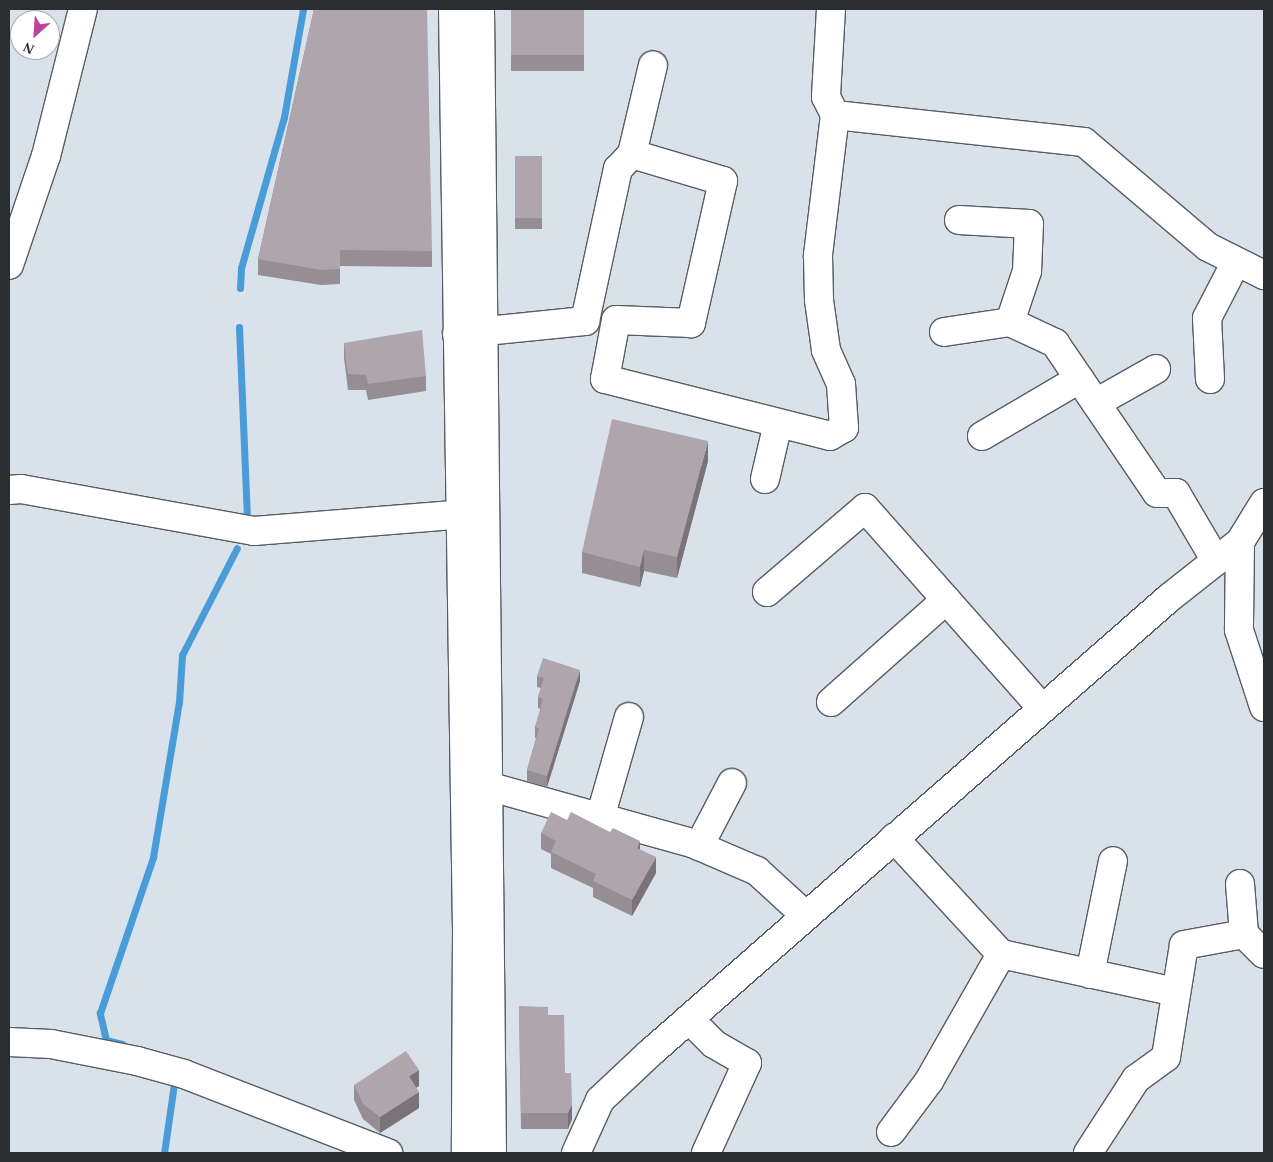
<!DOCTYPE html>
<html>
<head>
<meta charset="utf-8">
<style>
	body { margin:0 }
	#map { position:relative; width:1273px; height:1162px; overflow:hidden; background:#d9e1eb; font-family:Georgia,serif }
	div>[style] { position:absolute }
	.stream>* { height:7px; margin:-3.5px; padding:0 3.5px; transform-origin:3.5px; border-radius:3.5px; background:#499cd8 }
	.roads { filter:drop-shadow(1px 0 #575d65) drop-shadow(-1px 0 #575d65) drop-shadow(0 1px #575d65) drop-shadow(0 -1px #575d65) }
	.minor>* { height:28px; margin:-14px; padding:0 14px; transform-origin:14px; border-radius:14px; background:#fff }
	.wall>* { inset:0; background:#968e95; transform-origin:0 0 }
	.shaded-wall>* { inset:0; background:#7a7479 }
	.building>* { inset:0; background:#aea5ad; transform-origin:0 0 }
	span { translate:-50% -50%; white-space:nowrap; text-align:center; line-height:1.15; -webkit-text-stroke:5px #fff; paint-order:stroke }
	.frame { position:absolute; inset:0; border:10px solid #2b2e31; pointer-events:none }
	.north { position:absolute; left:10px; top:10px; width:50px; height:50px; box-sizing:border-box; background:#fff; border:1px solid #aaabad; border-radius:50%; rotate:206deg; font-size:14px; font-weight:700; line-height:20px; text-align:center; color:#2b2e31 }
	.north::after { content:''; display:block; margin:auto; width:18px; height:22px; background:#bc459c; clip-path:polygon(50% 0,100% 100%,50% 72%,0 100%) }
</style>
</head>
<body>
<div id="map">
	<div class="stream">
		<i style="left:240px;top:288px;width:20px;rotate:-87deg"></i>
		<i style="left:241px;top:268px;width:157px;rotate:-74.1deg"></i>
		<i style="left:284px;top:117px;width:110px;rotate:-80deg"></i>
		<i style="left:239px;top:327px;width:188px;rotate:87.6deg"></i>
		<i style="left:122px;top:1044px;width:16px;rotate:-166deg"></i>
		<i style="left:106px;top:1040px;width:28px;rotate:-103deg"></i>
		<i style="left:100px;top:1013px;width:165px;rotate:-71.2deg"></i>
		<i style="left:153px;top:857px;width:157px;rotate:-80.5deg"></i>
		<i style="left:179px;top:702px;width:47px;rotate:-86.3deg"></i>
		<i style="left:182px;top:655px;width:120px;rotate:-62.8deg"></i>
		<i style="left:164px;top:1153px;width:70px;rotate:-81.8deg"></i>
	</div>
	<div class="roads">
		<div class="minor">
			<i style="left:453px;top:9px;width:924px;rotate:89.13deg"></i>
			<i style="left:467px;top:933px;width:220px;rotate:90.3deg"></i>
			<i style="left:480px;top:9px;width:1144px;rotate:89.4deg"></i>
			<i style="left:831px;top:9px;width:88px;rotate:93.3deg"></i>
			<i style="left:826px;top:97px;width:20px;rotate:63deg"></i>
			<i style="left:632px;top:154px;width:91px;rotate:-76.7deg"></i>
			<i style="left:959px;top:220px;width:70px;rotate:3.3deg"></i>
			<i style="left:1029px;top:224px;width:47px;rotate:92.4deg"></i>
			<i style="left:1027px;top:271px;width:54px;rotate:108.4deg"></i>
			<i style="left:1010px;top:322px;width:50px;rotate:25deg"></i>
			<i style="left:1055px;top:343px;width:181px;rotate:55.8deg"></i>
			<i style="left:1157px;top:493px;width:19px"></i>
			<i style="left:1176px;top:493px;width:79px;rotate:59.5deg"></i>
			<i style="left:9px;top:265px;width:115px;rotate:-71.3deg"></i>
			<i style="left:46px;top:156px;width:152px;rotate:-75.9deg"></i>
			<i style="left:944px;top:332px;width:67px;rotate:-8.6deg"></i>
			<i style="left:457px;top:334px;width:129px;rotate:-5.8deg"></i>
			<i style="left:585px;top:321px;width:156px;rotate:-77.8deg"></i>
			<i style="left:618px;top:169px;width:21px;rotate:-47deg"></i>
			<i style="left:632px;top:154px;width:95px;rotate:16.5deg"></i>
			<i style="left:723px;top:181px;width:146px;rotate:102.7deg"></i>
			<i style="left:691px;top:323px;width:75px;rotate:-177.7deg"></i>
			<i style="left:616px;top:320px;width:60px;rotate:100.6deg"></i>
			<i style="left:605px;top:379px;width:232px;rotate:14.2deg"></i>
			<i style="left:830px;top:436px;width:16px;rotate:-30deg"></i>
			<i style="left:844px;top:428px;width:44px;rotate:-93.9deg"></i>
			<i style="left:841px;top:384px;width:37px;rotate:-114deg"></i>
			<i style="left:826px;top:350px;width:50px;rotate:-98deg"></i>
			<i style="left:819px;top:300px;width:45px;rotate:-91.3deg"></i>
			<i style="left:818px;top:255px;width:141px;rotate:-83.1deg"></i>
			<i style="left:835px;top:115px;width:250px;rotate:6.2deg"></i>
			<i style="left:1084px;top:142px;width:162px;rotate:40.3deg"></i>
			<i style="left:1208px;top:247px;width:63px;rotate:26.6deg"></i>
			<i style="left:1210px;top:379px;width:61px;rotate:-92.8deg"></i>
			<i style="left:1207px;top:318px;width:63px;rotate:-62.6deg"></i>
			<i style="left:1096px;top:403px;width:69px;rotate:-29.5deg"></i>
			<i style="left:982px;top:436px;width:113px;rotate:-30.4deg"></i>
			<i style="left:765px;top:479px;width:57px;rotate:-76.9deg"></i>
			<i style="left:9px;top:490px;width:12px;rotate:-5deg"></i>
			<i style="left:21px;top:489px;width:237px;rotate:10.2deg"></i>
			<i style="left:254px;top:531px;width:225px;rotate:-4.6deg"></i>
			<i style="left:1240px;top:542px;width:88px;rotate:90.7deg"></i>
			<i style="left:1239px;top:630px;width:81px;rotate:72deg"></i>
			<i style="left:767px;top:592px;width:129px;rotate:-40.6deg"></i>
			<i style="left:865px;top:508px;width:267px;rotate:48.5deg"></i>
			<i style="left:831px;top:702px;width:154px;rotate:-41.6deg"></i>
			<i style="left:473px;top:782px;width:227px;rotate:15.6deg"></i>
			<i style="left:692px;top:843px;width:71px;rotate:23.3deg"></i>
			<i style="left:757px;top:871px;width:65px;rotate:42.5deg"></i>
			<i style="left:600px;top:818px;width:105px;rotate:-74deg"></i>
			<i style="left:894px;top:838px;width:158px;rotate:47.3deg"></i>
			<i style="left:1001px;top:954px;width:164px;rotate:12.3deg"></i>
			<i style="left:699px;top:846px;width:71px;rotate:-62.4deg"></i>
			<i style="left:1240px;top:884px;width:50px;rotate:85.4deg"></i>
			<i style="left:1244px;top:934px;width:28px;rotate:45deg"></i>
			<i style="left:1090px;top:974px;width:115px;rotate:-78.5deg"></i>
			<i style="left:689px;top:1019px;width:35px;rotate:45deg"></i>
			<i style="left:714px;top:1044px;width:38px;rotate:30deg"></i>
			<i style="left:747px;top:1063px;width:99px;rotate:114.5deg"></i>
			<i style="left:9px;top:1042px;width:42px;rotate:2.7deg"></i>
			<i style="left:51px;top:1044px;width:88px;rotate:11.2deg"></i>
			<i style="left:137px;top:1061px;width:49px;rotate:15.5deg"></i>
			<i style="left:184px;top:1074px;width:219px;rotate:21.2deg"></i>
			<i style="left:891px;top:1132px;width:64px;rotate:-53.3deg"></i>
			<i style="left:929px;top:1081px;width:146px;rotate:-60.4deg"></i>
			<i style="left:576px;top:1153px;width:58px;rotate:-65.6deg"></i>
			<i style="left:600px;top:1100px;width:69px;rotate:-43.2deg"></i>
			<i style="left:650px;top:1053px;width:690px;rotate:-41.24deg"></i>
			<i style="left:1169px;top:598px;width:90px;rotate:-38.3deg"></i>
			<i style="left:1240px;top:542px;width:46px;rotate:-58.4deg"></i>
			<i style="left:1088px;top:1153px;width:88px;rotate:-57deg"></i>
			<i style="left:1136px;top:1079px;width:37px;rotate:-36deg"></i>
			<i style="left:1166px;top:1057px;width:113px;rotate:-80.9deg"></i>
			<i style="left:1184px;top:945px;width:61px;rotate:-10.4deg"></i>
		</div>
	</div>
	<div class="wall">
		<i style="clip-path:polygon(314px 9px,432px 251px,432px 267px,340px 266px,340px 284px,321px 285px,258px 275px,258px 259px)"></i>
		<i style="left:511px;top:9px;width:73px;height:62px"></i>
		<i style="left:515px;top:156px;width:27px;height:73px"></i>
		<i style="clip-path:polygon(344px 343px,426px 376px,426px 391px,368px 400px,366px 390px,348px 390px,344px 358px)"></i>
		<i style="clip-path:polygon(708px 461px,677px 578px,644px 571px,640px 587px,582px 573px,582px 552px)"></i>
		<i style="clip-path:polygon(537px 676px,580px 681px,547px 787px,527px 781px,527px 770px,536px 738px,535px 738px,535px 727px,541px 709px,538px 708px,538px 697px,541px 688px,537px 687px)"></i>
		<i style="clip-path:polygon(567px 820px,640px 850px,656px 873px,632px 916px,593px 897px,593px 888px,551px 868px,551px 854px,541px 849px,541px 833px)"></i>
		<i style="clip-path:polygon(519px 1006px,548px 1015px,565px 1073px,572px 1119px,568px 1129px,521px 1129px)"></i>
		<i style="clip-path:polygon(354px 1085px,419px 1086px,416px 1088px,419px 1108px,380px 1133px,363px 1119px,354px 1100px)"></i>
	</div>
	<div class="shaded-wall">
		<i style="clip-path:polygon(708px 441px,708px 461px,677px 578px,677px 557px)"></i>
		<i style="clip-path:polygon(644px 550px,644px 571px,640px 587px,640px 567px)"></i>
		<i style="clip-path:polygon(580px 670px,580px 681px,547px 787px,547px 776px)"></i>
		<i style="clip-path:polygon(640px 841px,640px 857px,637px 848px)"></i>
		<i style="clip-path:polygon(656px 857px,656px 873px,632px 916px,632px 900px)"></i>
		<i style="clip-path:polygon(419px 1070px,419px 1086px,409px 1092px,409px 1076px)"></i>
		<i style="clip-path:polygon(419px 1092px,419px 1108px,380px 1133px,380px 1117px)"></i>
		<i style="clip-path:polygon(572px 1104px,572px 1119px,568px 1129px,568px 1113px)"></i>
	</div>
	<div class="building">
		<i style="clip-path:polygon(314px 9px,427px 9px,432px 251px,340px 250px,340px 269px,321px 270px,258px 259px)"></i>
		<i style="left:511px;top:9px;width:73px;height:46px"></i>
		<i style="left:515px;top:156px;width:27px;height:62px"></i>
		<i style="clip-path:polygon(422px 330px,426px 376px,368px 384px,366px 375px,348px 374px,344px 343px)"></i>
		<i style="clip-path:polygon(612px 419px,708px 441px,677px 557px,644px 550px,640px 567px,582px 552px)"></i>
		<i style="clip-path:polygon(543px 658px,580px 670px,547px 776px,527px 770px,539px 729px,535px 727px,543px 699px,538px 697px,544px 678px,537px 676px)"></i>
		<i style="clip-path:polygon(551px 812px,567px 820px,571px 812px,610px 832px,613px 828px,640px 841px,637px 848px,656px 857px,632px 900px,593px 881px,596px 874px,551px 852px,556px 841px,541px 833px)"></i>
		<i style="clip-path:polygon(519px 1006px,548px 1007px,548px 1015px,564px 1015px,565px 1073px,571px 1073px,572px 1104px,568px 1113px,521px 1113px)"></i>
		<i style="clip-path:polygon(406px 1051px,419px 1070px,409px 1076px,419px 1092px,380px 1117px,363px 1104px,354px 1085px)"></i>
	</div>
	<div class="frame"></div>
	<div class="north">N</div>
</div>
</body>
</html>
